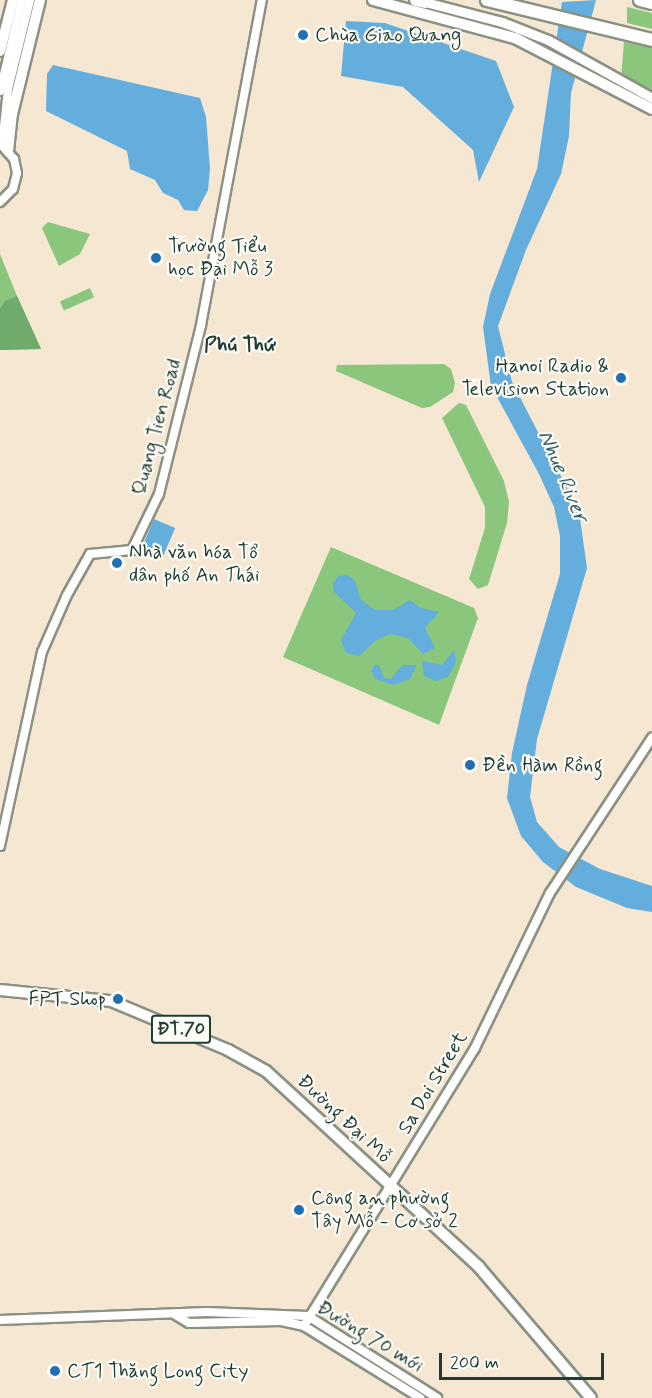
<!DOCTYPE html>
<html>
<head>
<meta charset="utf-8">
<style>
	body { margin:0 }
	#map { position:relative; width:652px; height:1398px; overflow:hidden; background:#f6e7d2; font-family:Mynerve,sans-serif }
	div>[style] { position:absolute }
	.green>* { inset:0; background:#8ac67b; transform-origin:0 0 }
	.forest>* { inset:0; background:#6fab6b }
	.water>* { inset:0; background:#63aedc; transform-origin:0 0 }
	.roads { filter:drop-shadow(2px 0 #8a9283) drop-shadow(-2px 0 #8a9283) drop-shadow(0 2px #8a9283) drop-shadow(0 -2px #8a9283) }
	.tertiary>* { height:8px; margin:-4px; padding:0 4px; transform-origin:4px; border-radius:4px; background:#fff }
	.secondary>* { height:9px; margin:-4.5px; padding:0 4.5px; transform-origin:4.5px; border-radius:4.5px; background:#fff }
	.primary>* { height:10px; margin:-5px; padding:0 5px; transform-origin:5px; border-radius:5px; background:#fff }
	.motorway>* { height:12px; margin:-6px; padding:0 6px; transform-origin:6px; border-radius:6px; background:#fff }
	.dots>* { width:16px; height:16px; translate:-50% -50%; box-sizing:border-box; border:3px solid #fdfcf7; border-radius:50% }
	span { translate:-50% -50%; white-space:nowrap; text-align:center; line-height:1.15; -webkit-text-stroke:4.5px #fdfcf7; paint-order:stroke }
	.shield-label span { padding:2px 4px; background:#fdfcf7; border:2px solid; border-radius:4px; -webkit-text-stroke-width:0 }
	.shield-label { font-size:18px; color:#1f3d34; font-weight:700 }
	.poi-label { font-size:20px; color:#1f3d34 }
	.left { translate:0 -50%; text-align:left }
	.right { translate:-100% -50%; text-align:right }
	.street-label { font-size:20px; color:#1f3d34 }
	.neighbourhood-label { font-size:21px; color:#1f3d34; font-weight:700 }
	.water-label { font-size:21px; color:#335f66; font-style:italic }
	.scale { position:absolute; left:439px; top:1353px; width:165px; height:27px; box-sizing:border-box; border:3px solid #1f3d34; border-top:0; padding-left:8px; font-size:18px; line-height:21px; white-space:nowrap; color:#1f3d34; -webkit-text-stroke:4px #fdfcf7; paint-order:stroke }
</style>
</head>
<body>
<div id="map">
	<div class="green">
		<i style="clip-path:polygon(627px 7px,652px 13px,652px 29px,627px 23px)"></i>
		<i style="clip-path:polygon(624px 42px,652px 48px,652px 95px,621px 79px)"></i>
		<i style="clip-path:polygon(48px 222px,90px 234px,80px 254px,59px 266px,42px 228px)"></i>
		<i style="clip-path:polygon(0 254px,17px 296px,41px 349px,0 350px)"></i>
		<i style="left:90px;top:288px;width:10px;height:33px;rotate:66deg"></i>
		<i style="clip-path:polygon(444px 364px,451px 369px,455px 383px,453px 392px,430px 407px,422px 408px,336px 371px,337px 365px)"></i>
		<i style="clip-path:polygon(459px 403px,466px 405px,504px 481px,509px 502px,507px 523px,488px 585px,478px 589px,469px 579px,485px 528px,485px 507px,442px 418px)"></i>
		<i style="clip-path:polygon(331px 547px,474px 608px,478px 618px,439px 725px,283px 657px)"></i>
	</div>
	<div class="forest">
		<i style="clip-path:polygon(17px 296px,41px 349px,0 350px,0 309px,5px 301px)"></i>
	</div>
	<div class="water">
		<i style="clip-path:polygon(596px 0,571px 93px,569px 136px,561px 174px,526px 250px,498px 326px,512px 382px,579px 511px,587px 568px,537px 739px,530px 797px,537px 822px,559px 847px,600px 869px,652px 886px,652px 912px,627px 908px,576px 887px,543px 862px,521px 836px,507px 798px,512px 753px,527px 685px,560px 574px,560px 536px,554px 507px,539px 474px,491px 386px,483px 327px,490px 294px,537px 169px,562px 2px)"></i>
		<i style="clip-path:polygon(346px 21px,385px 23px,496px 61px,514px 107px,479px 182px,473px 150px,403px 87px,341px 76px)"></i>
		<i style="clip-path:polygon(53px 65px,200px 98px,206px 117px,210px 169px,208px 190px,197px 211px,184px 210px,178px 200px,163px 193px,155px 180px,130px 169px,127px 151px,46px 111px,47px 74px)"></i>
		<i style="left:154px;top:519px;width:23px;height:33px;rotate:23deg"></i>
		<i style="clip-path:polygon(348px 575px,355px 581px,361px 600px,375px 610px,393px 610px,410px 600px,421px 608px,439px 612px,425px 628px,435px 648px,423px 654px,408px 638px,390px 634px,375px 641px,359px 656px,346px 653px,341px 640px,356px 613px,334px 592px,333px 584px,338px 576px)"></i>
		<i style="clip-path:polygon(454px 650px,456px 662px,448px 677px,436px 681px,424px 676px,422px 661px,442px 665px)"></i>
		<i style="clip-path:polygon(374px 665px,379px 665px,384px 678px,391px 679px,402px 665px,417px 665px,410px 679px,393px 685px,376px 679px,371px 671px)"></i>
	</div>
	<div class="roads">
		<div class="tertiary">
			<i style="left:0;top:91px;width:94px;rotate:-76.4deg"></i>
			<i style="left:2px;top:146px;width:57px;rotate:-84deg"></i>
			<i style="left:8px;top:89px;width:92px;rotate:-76.1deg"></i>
			<i style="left:0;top:202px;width:18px;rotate:-45deg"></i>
			<i style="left:13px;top:189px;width:16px;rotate:-76deg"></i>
			<i style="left:17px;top:173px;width:14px;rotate:-102deg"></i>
			<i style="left:14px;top:159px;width:15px;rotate:-132deg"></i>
			<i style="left:0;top:846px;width:198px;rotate:-77.8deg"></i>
			<i style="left:42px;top:652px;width:62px;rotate:-66.3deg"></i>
			<i style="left:67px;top:595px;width:47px;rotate:-60.7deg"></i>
			<i style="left:90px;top:554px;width:42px;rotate:-5.4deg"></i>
			<i style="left:132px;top:550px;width:62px;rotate:-64.3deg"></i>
			<i style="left:159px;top:494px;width:174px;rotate:-76deg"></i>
			<i style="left:201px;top:325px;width:331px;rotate:-79.4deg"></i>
			<i style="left:174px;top:1314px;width:17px;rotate:31deg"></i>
			<i style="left:189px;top:1323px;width:92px;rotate:-1.2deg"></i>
			<i style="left:281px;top:1321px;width:24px;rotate:12deg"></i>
			<i style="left:304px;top:1326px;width:137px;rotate:31.8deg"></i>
			<i style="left:0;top:1320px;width:207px;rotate:-2.2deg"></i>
			<i style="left:207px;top:1312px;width:101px;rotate:2.3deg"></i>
			<i style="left:308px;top:1316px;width:153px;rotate:32.4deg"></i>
			<i style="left:304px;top:1326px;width:326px;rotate:-58.4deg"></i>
			<i style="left:475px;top:1048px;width:172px;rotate:-64.2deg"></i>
			<i style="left:550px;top:893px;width:186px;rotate:-56.7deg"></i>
		</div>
		<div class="secondary">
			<i style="left:425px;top:2px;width:80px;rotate:14.6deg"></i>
			<i style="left:502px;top:22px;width:49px;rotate:21.4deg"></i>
			<i style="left:548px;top:40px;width:119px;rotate:29.1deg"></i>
		</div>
		<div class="primary">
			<i style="left:373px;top:0;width:147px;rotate:15deg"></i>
			<i style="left:515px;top:38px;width:154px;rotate:27.4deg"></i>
			<i style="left:0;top:51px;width:53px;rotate:-75.7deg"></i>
			<i style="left:8px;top:151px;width:37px;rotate:-84deg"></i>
			<i style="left:12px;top:114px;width:117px;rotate:-76.2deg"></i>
			<i style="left:0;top:990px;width:112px;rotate:5.7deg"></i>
			<i style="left:111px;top:1001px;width:127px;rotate:22.7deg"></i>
			<i style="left:228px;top:1050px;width:43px;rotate:28.9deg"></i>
			<i style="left:266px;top:1071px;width:289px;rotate:42.6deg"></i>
			<i style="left:479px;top:1267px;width:172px;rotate:49.5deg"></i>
		</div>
		<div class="motorway">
			<i style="left:416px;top:0;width:9px;rotate:13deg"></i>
			<i style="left:487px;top:0;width:170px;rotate:13.6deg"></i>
			<i style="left:640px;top:0;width:12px;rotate:14deg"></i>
		</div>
	</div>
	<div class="dots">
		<i style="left:303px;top:35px;background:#1f6fb2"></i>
		<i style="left:156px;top:258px;background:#1f6fb2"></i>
		<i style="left:621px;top:378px;background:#1f6fb2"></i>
		<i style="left:117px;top:563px;background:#1f6fb2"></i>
		<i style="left:470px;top:765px;background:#1f6fb2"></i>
		<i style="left:118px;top:999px;background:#1f6fb2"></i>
		<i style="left:299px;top:1210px;background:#1f6fb2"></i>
		<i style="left:55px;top:1371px;background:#1f6fb2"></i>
	</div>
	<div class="shield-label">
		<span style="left:181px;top:1029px">ĐT.70</span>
	</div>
	<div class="poi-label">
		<span class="left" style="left:315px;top:35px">Chùa Giao Quang</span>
		<span class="left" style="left:168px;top:258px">Trường Tiểu<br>học Đại Mỗ 3</span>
		<span class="right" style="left:609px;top:378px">Hanoi Radio &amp;<br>Television Station</span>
		<span class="left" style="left:129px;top:564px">Nhà văn hóa Tổ<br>dân phố An Thái</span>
		<span class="left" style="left:482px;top:765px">Đền Hàm Rồng</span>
		<span class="right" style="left:106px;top:999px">FPT Shop</span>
		<span class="left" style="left:311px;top:1210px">Công an phường<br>Tây Mỗ - Cơ sở 2</span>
		<span class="left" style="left:67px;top:1371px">CT1 Thăng Long City</span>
	</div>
	<div class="street-label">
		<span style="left:157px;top:427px;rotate:-75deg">Quang Tien Road</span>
		<span style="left:433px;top:1083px;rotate:-59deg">Sa Doi Street</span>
		<span style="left:344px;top:1119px;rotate:43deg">Đường Đại Mỗ</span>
		<span style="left:370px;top:1337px;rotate:31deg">Đường 70 mới</span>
	</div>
	<div class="neighbourhood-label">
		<span style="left:240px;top:345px">Phú Thứ</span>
	</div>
	<div class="water-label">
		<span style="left:563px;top:476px;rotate:67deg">Nhue River</span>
	</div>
	<div class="scale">200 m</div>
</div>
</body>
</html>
